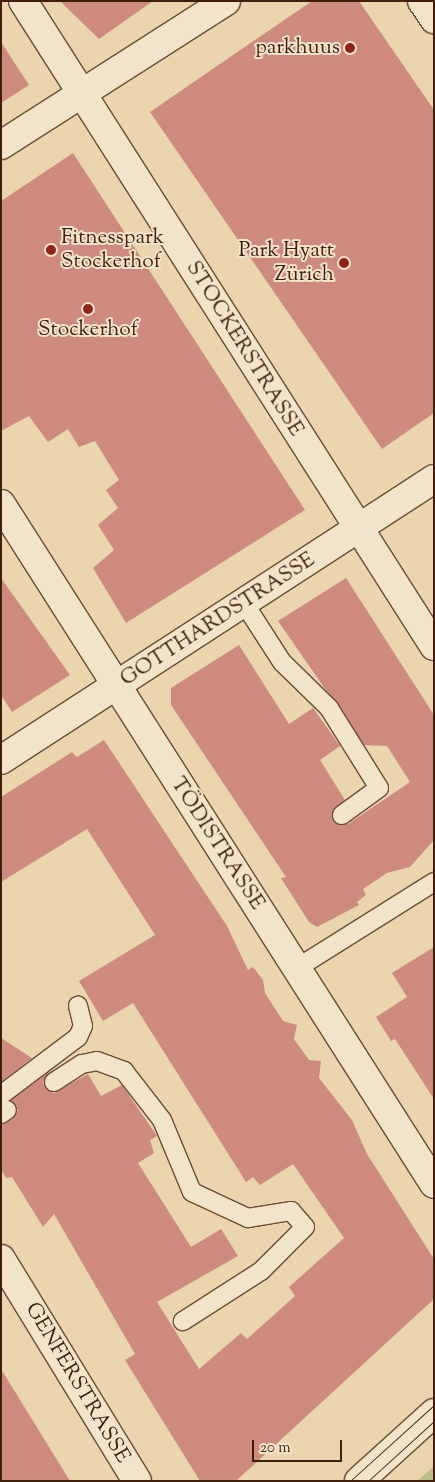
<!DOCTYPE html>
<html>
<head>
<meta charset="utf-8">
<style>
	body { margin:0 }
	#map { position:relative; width:435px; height:1482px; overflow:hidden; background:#ebd5af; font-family:"Sorts Mill Goudy",serif }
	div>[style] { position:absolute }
	.green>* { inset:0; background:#b8bd8a }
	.building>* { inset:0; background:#ce8a7e }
	.roads { filter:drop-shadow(1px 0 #6b4c35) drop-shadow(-1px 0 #6b4c35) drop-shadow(0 1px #6b4c35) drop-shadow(0 -1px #6b4c35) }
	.lane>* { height:18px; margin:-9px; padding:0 9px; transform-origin:9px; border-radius:9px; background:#f2e4cb }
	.street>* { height:28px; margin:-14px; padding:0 14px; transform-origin:14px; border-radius:14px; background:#f2e4cb }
	.secondary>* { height:28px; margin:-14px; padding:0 14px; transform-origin:14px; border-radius:14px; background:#f2e4cb }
	.tram>* { height:1px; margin:-0.5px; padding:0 0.5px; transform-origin:0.5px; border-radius:0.5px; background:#401e0c }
	.dots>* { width:14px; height:14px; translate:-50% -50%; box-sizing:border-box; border:2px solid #f2e4cb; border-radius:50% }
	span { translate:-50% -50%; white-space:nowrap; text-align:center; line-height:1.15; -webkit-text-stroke:4px #f2e4cb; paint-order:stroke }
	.poi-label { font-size:21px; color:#401e0c }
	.right { translate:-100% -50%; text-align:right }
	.left { translate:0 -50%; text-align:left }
	.street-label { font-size:21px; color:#401e0c }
	.frame { position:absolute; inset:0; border:2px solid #401e0c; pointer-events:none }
	.scale { position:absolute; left:252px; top:1440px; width:90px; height:22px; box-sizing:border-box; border:2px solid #401e0c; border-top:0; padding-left:6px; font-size:15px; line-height:18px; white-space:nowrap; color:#401e0c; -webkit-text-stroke:4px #f2e4cb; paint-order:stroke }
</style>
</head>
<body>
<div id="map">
	<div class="green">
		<i style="clip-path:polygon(434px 1466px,434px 1481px,417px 1481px)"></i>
	</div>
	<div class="building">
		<i style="clip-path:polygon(60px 1px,153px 1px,99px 39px)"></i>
		<i style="clip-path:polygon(312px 1px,359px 1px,434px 110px,434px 413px,382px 449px,150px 112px)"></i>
		<i style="clip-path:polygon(1px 42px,29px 85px,1px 103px)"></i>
		<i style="clip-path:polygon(73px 153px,305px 510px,126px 623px,93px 568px,114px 550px,98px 525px,118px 508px,106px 490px,119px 480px,95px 441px,79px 447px,68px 429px,48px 442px,29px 416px,1px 431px,1px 201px)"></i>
		<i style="clip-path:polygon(1px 578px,70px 675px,12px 712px,1px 695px)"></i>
		<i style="clip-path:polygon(346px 578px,434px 715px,434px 840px,410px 867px,387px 873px,363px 889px,366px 895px,357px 902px,359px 905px,317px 927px,309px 922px,281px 878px,286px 877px,171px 705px,171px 688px,239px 645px,289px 724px,313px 708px,340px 746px,320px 760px,345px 800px,333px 810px,333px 821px,348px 824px,410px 782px,387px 746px,364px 745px,278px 621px)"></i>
		<i style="clip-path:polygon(104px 740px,227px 926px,248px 970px,253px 967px,263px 980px,265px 993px,283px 1021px,297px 1025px,294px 1039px,309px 1060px,321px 1061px,319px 1078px,352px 1120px,367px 1154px,434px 1259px,434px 1299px,236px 1481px,200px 1481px,125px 1360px,135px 1354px,54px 1214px,43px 1227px,12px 1177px,6px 1178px,1px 1169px,1px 1125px,13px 1119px,18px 1110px,11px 1100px,49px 1072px,43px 1083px,54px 1093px,88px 1074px,101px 1096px,122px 1085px,157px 1136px,150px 1140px,154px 1153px,138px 1163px,191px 1247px,221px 1229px,238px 1256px,157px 1302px,199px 1369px,241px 1333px,247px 1339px,295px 1296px,289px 1287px,344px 1238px,293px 1164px,260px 1185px,253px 1177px,246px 1182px,133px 1003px,103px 1021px,79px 981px,155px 935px,87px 829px,1px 882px,1px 797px,72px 752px,77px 757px)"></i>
		<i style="clip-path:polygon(434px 947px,434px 1099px,395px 1039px,391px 1041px,376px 1017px,407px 997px,392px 973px)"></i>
		<i style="clip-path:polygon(1px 1038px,32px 1058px,1px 1082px)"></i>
		<i style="clip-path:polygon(1px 1369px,70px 1481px,1px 1481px)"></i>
	</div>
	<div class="roads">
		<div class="lane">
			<i style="left:244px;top:603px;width:70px;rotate:57.2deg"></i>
			<i style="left:282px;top:662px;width:66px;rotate:44.4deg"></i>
			<i style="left:329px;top:708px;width:94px;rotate:58deg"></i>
			<i style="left:379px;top:788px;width:46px;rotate:143.9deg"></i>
			<i style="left:297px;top:968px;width:162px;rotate:-32.1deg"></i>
			<i style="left:54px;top:1082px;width:33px;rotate:-33deg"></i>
			<i style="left:82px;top:1064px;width:15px;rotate:-11deg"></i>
			<i style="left:97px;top:1061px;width:29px;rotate:20deg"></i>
			<i style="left:124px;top:1071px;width:62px;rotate:52.2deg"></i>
			<i style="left:162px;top:1120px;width:78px;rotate:67.4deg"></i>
			<i style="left:192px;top:1192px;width:62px;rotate:24.9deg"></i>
			<i style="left:248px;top:1218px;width:44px;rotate:-9.2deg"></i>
			<i style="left:291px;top:1211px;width:21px;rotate:49deg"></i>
			<i style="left:305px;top:1227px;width:62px;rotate:135deg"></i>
			<i style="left:261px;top:1271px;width:93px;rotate:147.3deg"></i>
			<i style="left:1px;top:1095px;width:96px;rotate:-37deg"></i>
			<i style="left:78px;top:1037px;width:12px;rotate:-66deg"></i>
			<i style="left:83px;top:1026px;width:21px;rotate:-104deg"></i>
			<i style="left:1px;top:1114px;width:7px;rotate:-34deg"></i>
		</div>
		<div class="street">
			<i style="left:422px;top:1px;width:22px;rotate:56deg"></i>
			<i style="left:1px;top:145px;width:267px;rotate:-32.6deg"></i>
			<i style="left:1px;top:504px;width:806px;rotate:57.51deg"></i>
			<i style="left:1px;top:760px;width:516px;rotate:-32.98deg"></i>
			<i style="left:1px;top:1259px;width:260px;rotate:58.5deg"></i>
		</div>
		<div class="secondary">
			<i style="left:23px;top:1px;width:765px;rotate:57.49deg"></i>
			<i style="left:359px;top:1481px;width:101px;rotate:-42.2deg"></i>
		</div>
	</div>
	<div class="tram">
		<i style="left:350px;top:1481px;width:113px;rotate:-42.1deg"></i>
		<i style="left:368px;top:1481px;width:89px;rotate:-42.3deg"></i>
	</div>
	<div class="dots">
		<i style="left:350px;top:48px;background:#8f2418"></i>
		<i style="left:51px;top:250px;background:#8f2418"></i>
		<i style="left:344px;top:263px;background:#8f2418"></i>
		<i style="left:88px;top:309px;background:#8f2418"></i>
	</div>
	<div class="poi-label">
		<span class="right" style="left:340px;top:48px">parkhuus</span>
		<span class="left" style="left:61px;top:250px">Fitnesspark<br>Stockerhof</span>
		<span class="right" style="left:334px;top:263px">Park Hyatt<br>Zürich</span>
		<span style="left:88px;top:330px">Stockerhof</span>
	</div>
	<div class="street-label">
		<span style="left:244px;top:349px;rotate:58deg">STOCKERSTRASSE</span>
		<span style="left:218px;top:620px;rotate:-33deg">GOTTHARDSTRASSE</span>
		<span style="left:217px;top:844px;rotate:57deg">TÖDISTRASSE</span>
		<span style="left:77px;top:1383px;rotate:59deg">GENFERSTRASSE</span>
	</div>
	<div class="frame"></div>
	<div class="scale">20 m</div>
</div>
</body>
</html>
